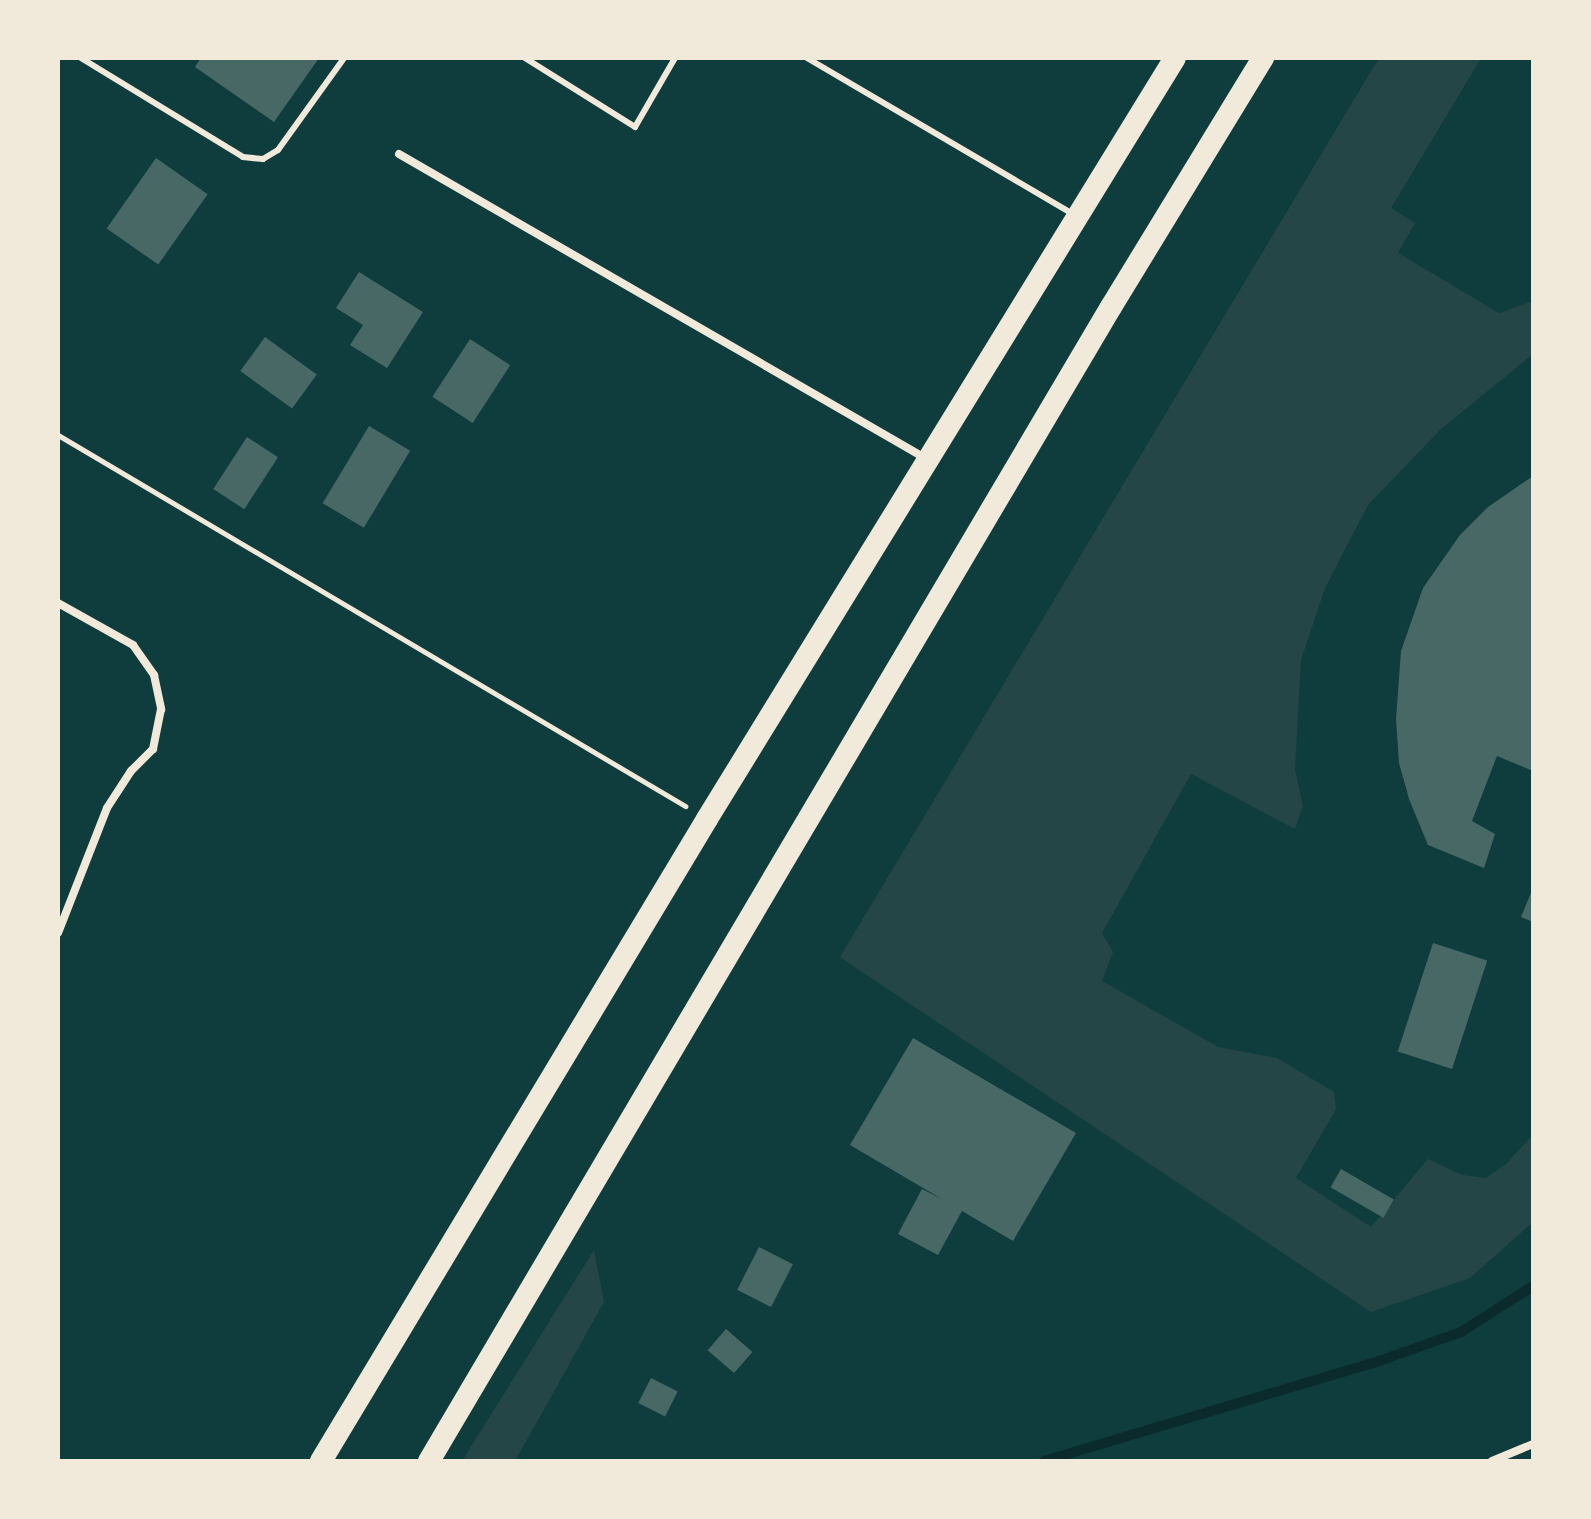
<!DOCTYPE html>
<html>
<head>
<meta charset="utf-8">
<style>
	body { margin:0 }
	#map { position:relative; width:1591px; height:1519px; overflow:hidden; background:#0f3d3e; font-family:"PT Sans",sans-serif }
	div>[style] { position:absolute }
	.green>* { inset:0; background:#244646 }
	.stream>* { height:10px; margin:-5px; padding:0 5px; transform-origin:5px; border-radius:5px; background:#0a2a2b }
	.building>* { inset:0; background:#486865; transform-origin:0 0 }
	.path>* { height:5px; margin:-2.5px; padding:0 2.5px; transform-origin:2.5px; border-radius:2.5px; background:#f1e9da }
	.service>* { height:6px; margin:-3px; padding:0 3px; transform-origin:3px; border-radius:3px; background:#f1e9da }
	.minor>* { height:8px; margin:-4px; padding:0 4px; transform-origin:4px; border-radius:4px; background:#f1e9da }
	.trunk>* { height:22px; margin:-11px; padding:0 11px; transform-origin:11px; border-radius:11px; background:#f1e9da }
	span { translate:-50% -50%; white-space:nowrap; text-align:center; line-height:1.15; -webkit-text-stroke:8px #f1e9da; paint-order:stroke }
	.frame { position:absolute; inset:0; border:60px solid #f1e9da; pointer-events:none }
</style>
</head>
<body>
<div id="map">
	<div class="green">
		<i style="clip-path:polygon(1379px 58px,1481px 58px,1391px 208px,1415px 223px,1398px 253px,1499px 313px,1533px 301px,1533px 354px,1441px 429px,1368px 505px,1325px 588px,1301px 660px,1295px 770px,1303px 806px,1295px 829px,1191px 774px,1102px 933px,1113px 952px,1102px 981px,1218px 1047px,1277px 1058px,1334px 1092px,1336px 1109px,1296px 1178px,1371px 1227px,1428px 1159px,1462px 1175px,1486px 1178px,1506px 1164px,1533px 1135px,1533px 1222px,1470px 1278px,1371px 1312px,840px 957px)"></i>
		<i style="clip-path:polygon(594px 1250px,604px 1302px,515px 1461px,462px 1461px)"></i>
	</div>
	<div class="stream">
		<i style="left:1044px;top:1461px;width:346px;rotate:-16.6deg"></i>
		<i style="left:1376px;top:1362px;width:90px;rotate:-19.4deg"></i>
		<i style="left:1461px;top:1332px;width:85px;rotate:-32.6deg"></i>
	</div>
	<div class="building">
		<i style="clip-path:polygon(201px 58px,319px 58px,274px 122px,195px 67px)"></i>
		<i style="left:156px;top:158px;width:63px;height:86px;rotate:35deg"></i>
		<i style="clip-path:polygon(359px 272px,423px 312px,387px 368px,350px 345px,363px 325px,336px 308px)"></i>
		<i style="left:265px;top:337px;width:64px;height:42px;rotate:36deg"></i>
		<i style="left:470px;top:339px;width:48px;height:69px;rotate:33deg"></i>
		<i style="left:369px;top:426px;width:48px;height:90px;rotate:31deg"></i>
		<i style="left:247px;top:437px;width:37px;height:62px;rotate:33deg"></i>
		<i style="clip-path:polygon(1533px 476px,1533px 771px,1497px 756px,1472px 821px,1495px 834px,1484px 868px,1428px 845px,1409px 799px,1399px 763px,1396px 719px,1401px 651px,1423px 588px,1460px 535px,1488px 507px)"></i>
		<i style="clip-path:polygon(1533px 888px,1533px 922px,1521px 917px)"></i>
		<i style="left:1433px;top:943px;width:57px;height:114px;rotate:18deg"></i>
		<i style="clip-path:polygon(913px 1038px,1076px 1133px,1013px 1241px,962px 1211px,938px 1255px,898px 1234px,922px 1189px,942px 1199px,850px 1145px)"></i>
		<i style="left:1341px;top:1169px;width:61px;height:21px;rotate:30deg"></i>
		<i style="left:759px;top:1247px;width:38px;height:48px;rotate:27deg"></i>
		<i style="left:726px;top:1329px;width:35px;height:28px;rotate:41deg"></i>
		<i style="left:651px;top:1378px;width:30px;height:28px;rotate:27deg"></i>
	</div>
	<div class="path">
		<i style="left:58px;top:435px;width:729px;rotate:30.61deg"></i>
	</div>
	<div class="service">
		<i style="left:81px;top:58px;width:190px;rotate:31.4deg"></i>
		<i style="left:243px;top:157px;width:20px;rotate:6deg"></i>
		<i style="left:263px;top:159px;width:17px;rotate:-31deg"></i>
		<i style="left:278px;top:150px;width:113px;rotate:-54.3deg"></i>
		<i style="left:525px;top:58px;width:130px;rotate:32.1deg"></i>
		<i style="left:635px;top:127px;width:80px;rotate:-59.9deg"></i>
		<i style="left:807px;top:58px;width:308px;rotate:30.4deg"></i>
	</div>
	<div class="minor">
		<i style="left:399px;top:154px;width:608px;rotate:30.03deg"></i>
		<i style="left:58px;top:603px;width:86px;rotate:29.2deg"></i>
		<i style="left:133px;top:645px;width:37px;rotate:55deg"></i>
		<i style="left:154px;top:675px;width:35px;rotate:78deg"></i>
		<i style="left:161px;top:709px;width:41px;rotate:101.3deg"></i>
		<i style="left:153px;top:749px;width:31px;rotate:135deg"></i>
		<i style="left:131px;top:771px;width:44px;rotate:123deg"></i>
		<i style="left:107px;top:808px;width:134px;rotate:111.4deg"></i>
		<i style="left:1492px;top:1461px;width:44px;rotate:-22.5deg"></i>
	</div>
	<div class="trunk">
		<i style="left:321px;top:1461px;width:749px;rotate:-58.98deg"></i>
		<i style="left:707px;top:819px;width:893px;rotate:-58.41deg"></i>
		<i style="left:429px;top:1461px;width:1340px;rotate:-59.42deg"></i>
		<i style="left:1111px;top:307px;width:292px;rotate:-58.6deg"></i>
	</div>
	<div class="frame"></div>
</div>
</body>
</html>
